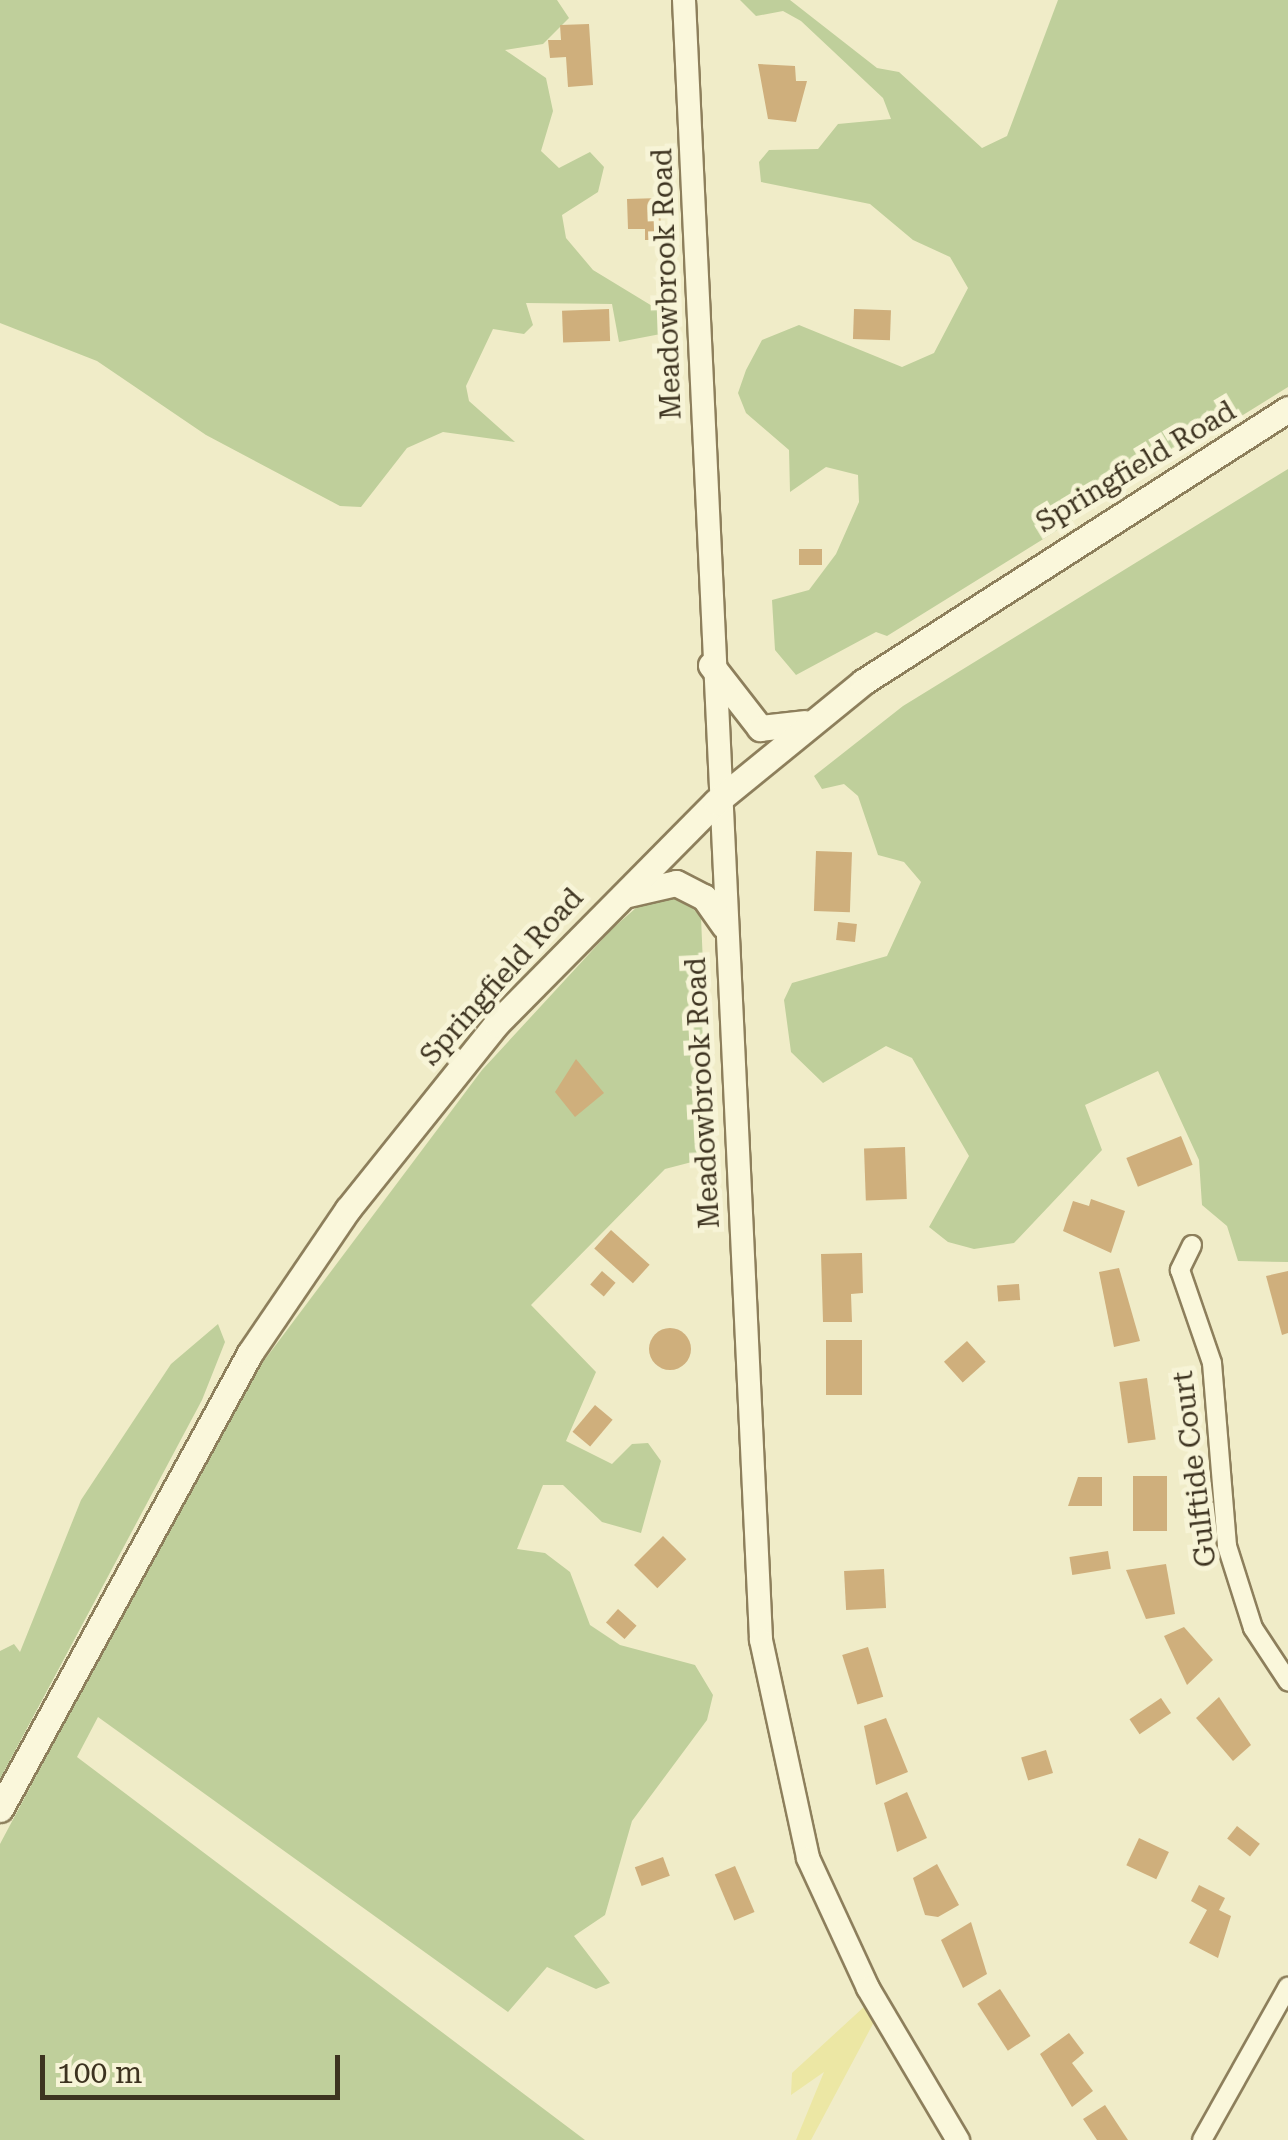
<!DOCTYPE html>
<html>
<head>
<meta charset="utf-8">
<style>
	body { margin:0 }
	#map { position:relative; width:1288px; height:2140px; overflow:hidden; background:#f0ecc8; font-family:"Roboto Serif",serif }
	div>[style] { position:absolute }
	.green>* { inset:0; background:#bfcf9b }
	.sand>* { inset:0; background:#ece7a4 }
	.building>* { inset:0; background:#cfaf7c; transform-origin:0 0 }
	.round { border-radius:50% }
	.roads { filter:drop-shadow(2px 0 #8d7f5c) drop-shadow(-2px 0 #8d7f5c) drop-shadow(0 2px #8d7f5c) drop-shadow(0 -2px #8d7f5c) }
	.minor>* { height:18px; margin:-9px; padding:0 9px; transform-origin:9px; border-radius:9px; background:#faf7db }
	.tertiary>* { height:22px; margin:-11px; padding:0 11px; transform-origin:11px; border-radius:11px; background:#faf7db }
	.secondary>* { height:25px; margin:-12.5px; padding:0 12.5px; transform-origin:12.5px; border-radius:12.5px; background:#faf7db }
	span { translate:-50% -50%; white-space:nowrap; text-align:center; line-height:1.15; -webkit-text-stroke:10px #f7f4d7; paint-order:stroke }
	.street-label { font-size:28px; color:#3d3320 }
	.scale { position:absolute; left:40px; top:2055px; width:300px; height:45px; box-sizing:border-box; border:5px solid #3d3320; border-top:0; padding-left:12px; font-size:30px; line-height:35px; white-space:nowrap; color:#3d3320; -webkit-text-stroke:8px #f7f4d7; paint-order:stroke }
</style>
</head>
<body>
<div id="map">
	<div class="green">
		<i style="clip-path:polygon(0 0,557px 0,569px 18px,543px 44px,505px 50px,546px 78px,553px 111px,541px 151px,559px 168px,590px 152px,604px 167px,598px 192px,562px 215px,566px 238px,593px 270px,667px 315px,671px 332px,619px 342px,612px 304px,526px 303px,533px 325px,524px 334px,493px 329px,466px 386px,469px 401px,515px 442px,443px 432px,407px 448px,361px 507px,340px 506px,206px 435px,97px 361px,0 323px)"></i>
		<i style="clip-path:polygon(740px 0,790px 0,877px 68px,899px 72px,982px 148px,1007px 136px,1058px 0,1288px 0,1288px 387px,887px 636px,876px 632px,796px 675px,775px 650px,772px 600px,809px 590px,836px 554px,859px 502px,858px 475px,826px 467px,790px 492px,789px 450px,746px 413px,738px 393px,746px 370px,762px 340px,799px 325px,902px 367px,934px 353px,968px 288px,950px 257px,913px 240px,870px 204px,761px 182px,759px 162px,769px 150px,818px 149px,838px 124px,891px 119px,883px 98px,801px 21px,783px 11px,756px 16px)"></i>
		<i style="clip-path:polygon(1288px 469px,1288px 1262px,1238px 1261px,1227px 1226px,1202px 1205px,1199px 1160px,1158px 1071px,1085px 1105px,1102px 1150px,1014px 1243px,974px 1249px,948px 1242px,929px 1227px,969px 1156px,912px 1058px,886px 1046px,823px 1083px,791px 1052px,784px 1000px,792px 983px,887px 956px,921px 882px,904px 862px,878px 855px,858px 796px,844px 784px,822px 789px,814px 776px,903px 706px)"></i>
		<i style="clip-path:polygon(676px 891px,701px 917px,711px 1157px,665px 1169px,531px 1305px,596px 1372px,566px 1441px,612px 1464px,632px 1444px,648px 1443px,661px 1461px,641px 1533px,602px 1522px,563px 1485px,543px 1485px,517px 1549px,545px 1553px,570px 1572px,590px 1625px,620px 1645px,695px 1665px,713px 1695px,707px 1720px,632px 1821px,605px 1915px,574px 1936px,610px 1983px,596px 1989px,547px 1967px,508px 2012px,98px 1717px,77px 1757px,585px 2140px,0 2140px,0 1844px,187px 1491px,263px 1362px,482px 1070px,612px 929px,654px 892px)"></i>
		<i style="clip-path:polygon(218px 1324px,225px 1342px,202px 1400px,0 1779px,0 1651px,14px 1644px,20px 1652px,81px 1500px,171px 1364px)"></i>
	</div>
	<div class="sand">
		<i style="clip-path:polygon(866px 2005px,875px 2020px,811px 2140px,796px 2140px,824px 2072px,791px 2095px,792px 2073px)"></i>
	</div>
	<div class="building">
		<i style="clip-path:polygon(589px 24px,593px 85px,568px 87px,566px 57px,550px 58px,548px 40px,561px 40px,560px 25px)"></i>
		<i style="clip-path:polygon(758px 64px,795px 66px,796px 81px,807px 81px,796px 122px,768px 119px)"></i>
		<i style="clip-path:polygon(660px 198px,661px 240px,645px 240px,645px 229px,628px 229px,627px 199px)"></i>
		<i style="left:609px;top:309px;width:32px;height:47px;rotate:88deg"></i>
		<i style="left:854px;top:309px;width:37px;height:30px;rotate:2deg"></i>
		<i style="left:799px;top:549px;width:23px;height:16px"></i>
		<i style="left:816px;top:851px;width:36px;height:60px;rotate:2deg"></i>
		<i style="left:838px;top:922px;width:19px;height:18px;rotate:6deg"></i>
		<i style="clip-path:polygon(576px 1059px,604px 1093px,575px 1117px,555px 1092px)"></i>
		<i style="left:1181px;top:1136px;width:31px;height:59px;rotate:68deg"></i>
		<i style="left:905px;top:1147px;width:52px;height:41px;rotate:88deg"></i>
		<i style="clip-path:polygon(1091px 1199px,1125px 1211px,1111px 1253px,1063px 1231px,1073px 1201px,1089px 1206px)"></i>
		<i style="left:611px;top:1230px;width:52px;height:25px;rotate:42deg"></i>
		<i style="clip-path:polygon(862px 1253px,863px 1293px,851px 1294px,852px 1322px,823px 1322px,821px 1254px)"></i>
		<i style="clip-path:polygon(1119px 1268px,1140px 1341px,1114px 1347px,1099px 1272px)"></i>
		<i style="left:602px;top:1271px;width:18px;height:18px;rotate:41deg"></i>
		<i style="clip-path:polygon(1288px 1271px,1288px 1333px,1282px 1335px,1266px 1276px)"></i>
		<i style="left:1019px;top:1284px;width:16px;height:22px;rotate:86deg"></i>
		<i class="round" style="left:649px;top:1328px;width:42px;height:42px"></i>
		<i style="left:826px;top:1340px;width:36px;height:55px"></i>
		<i style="left:967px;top:1341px;width:28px;height:31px;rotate:48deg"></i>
		<i style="left:1147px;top:1378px;width:62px;height:28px;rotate:82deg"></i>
		<i style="left:595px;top:1405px;width:23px;height:35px;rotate:40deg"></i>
		<i style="left:1133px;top:1476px;width:34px;height:55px"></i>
		<i style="clip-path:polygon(1078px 1477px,1102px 1477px,1102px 1506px,1068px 1506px)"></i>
		<i style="left:663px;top:1536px;width:33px;height:41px;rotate:45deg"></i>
		<i style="left:1108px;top:1551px;width:18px;height:39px;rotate:81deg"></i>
		<i style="clip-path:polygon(1166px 1564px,1175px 1614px,1146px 1619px,1126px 1570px)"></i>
		<i style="left:884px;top:1569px;width:39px;height:40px;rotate:87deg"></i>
		<i style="left:618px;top:1609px;width:25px;height:18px;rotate:42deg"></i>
		<i style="clip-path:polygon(1184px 1627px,1213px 1660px,1187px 1685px,1164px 1636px)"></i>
		<i style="left:868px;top:1647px;width:52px;height:27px;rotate:73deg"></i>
		<i style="clip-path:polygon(1219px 1697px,1251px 1745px,1233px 1761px,1196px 1718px)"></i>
		<i style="left:1161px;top:1698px;width:18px;height:38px;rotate:56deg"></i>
		<i style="clip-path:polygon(886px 1718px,908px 1772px,876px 1785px,864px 1726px)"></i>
		<i style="left:1046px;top:1750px;width:24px;height:26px;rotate:73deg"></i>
		<i style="clip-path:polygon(907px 1792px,927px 1838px,897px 1852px,884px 1803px)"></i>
		<i style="left:1237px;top:1826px;width:29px;height:16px;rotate:38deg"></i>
		<i style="left:1139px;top:1838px;width:33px;height:30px;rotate:25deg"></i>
		<i style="left:663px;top:1857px;width:20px;height:30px;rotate:70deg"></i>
		<i style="clip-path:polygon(937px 1864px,959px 1905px,938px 1917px,925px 1915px,913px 1878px)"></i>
		<i style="left:735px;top:1866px;width:50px;height:22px;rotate:67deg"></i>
		<i style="clip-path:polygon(1199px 1885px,1225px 1898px,1219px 1910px,1231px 1916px,1218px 1958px,1189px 1943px,1207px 1910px,1191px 1901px)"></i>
		<i style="clip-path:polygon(971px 1922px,987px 1974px,963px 1988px,941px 1940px)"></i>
		<i style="left:1000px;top:1989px;width:56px;height:27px;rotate:57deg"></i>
		<i style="clip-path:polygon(1069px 2033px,1084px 2053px,1072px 2063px,1093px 2091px,1072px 2107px,1040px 2054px)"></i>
		<i style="clip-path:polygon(1105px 2105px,1128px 2140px,1097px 2140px,1083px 2119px)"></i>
	</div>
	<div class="roads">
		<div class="minor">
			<i style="left:1192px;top:1245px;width:28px;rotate:116deg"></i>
			<i style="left:1180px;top:1270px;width:98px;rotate:71deg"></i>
			<i style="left:1212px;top:1363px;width:184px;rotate:85.3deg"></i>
			<i style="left:1227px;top:1546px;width:86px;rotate:72.4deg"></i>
			<i style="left:1253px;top:1628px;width:64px;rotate:56.6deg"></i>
			<i style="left:1202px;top:2140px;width:176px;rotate:-60.7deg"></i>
		</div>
		<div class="tertiary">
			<i style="left:684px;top:0;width:1642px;rotate:87.31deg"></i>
			<i style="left:761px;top:1640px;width:223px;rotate:77.8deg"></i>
			<i style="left:808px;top:1858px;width:143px;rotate:65.2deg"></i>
			<i style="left:868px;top:1988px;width:177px;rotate:59.4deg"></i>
		</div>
		<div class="secondary">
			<i style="left:711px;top:665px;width:80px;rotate:52.1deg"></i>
			<i style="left:760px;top:728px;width:45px;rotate:-6.3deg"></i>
			<i style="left:628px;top:894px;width:49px;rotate:-12.9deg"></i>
			<i style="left:676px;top:883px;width:31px;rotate:27deg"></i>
			<i style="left:704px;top:897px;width:35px;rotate:55deg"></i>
			<i style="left:0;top:1809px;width:520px;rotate:-61.27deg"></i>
			<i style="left:250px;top:1353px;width:174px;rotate:-55.8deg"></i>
			<i style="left:348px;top:1209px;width:237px;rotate:-51.3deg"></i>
			<i style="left:496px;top:1024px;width:313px;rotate:-45.3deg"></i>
			<i style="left:716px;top:802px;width:190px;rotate:-39.2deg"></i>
			<i style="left:863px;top:682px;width:505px;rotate:-32.71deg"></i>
		</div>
	</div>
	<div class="street-label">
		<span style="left:667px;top:284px;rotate:-92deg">Meadowbrook Road</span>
		<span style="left:1136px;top:467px;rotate:-31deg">Springfield Road</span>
		<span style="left:502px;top:977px;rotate:-48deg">Springfield Road</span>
		<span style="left:703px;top:1093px;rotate:-93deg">Meadowbrook Road</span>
		<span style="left:1195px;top:1469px;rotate:-97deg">Gulftide Court</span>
	</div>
	<div class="scale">100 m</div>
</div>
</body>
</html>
